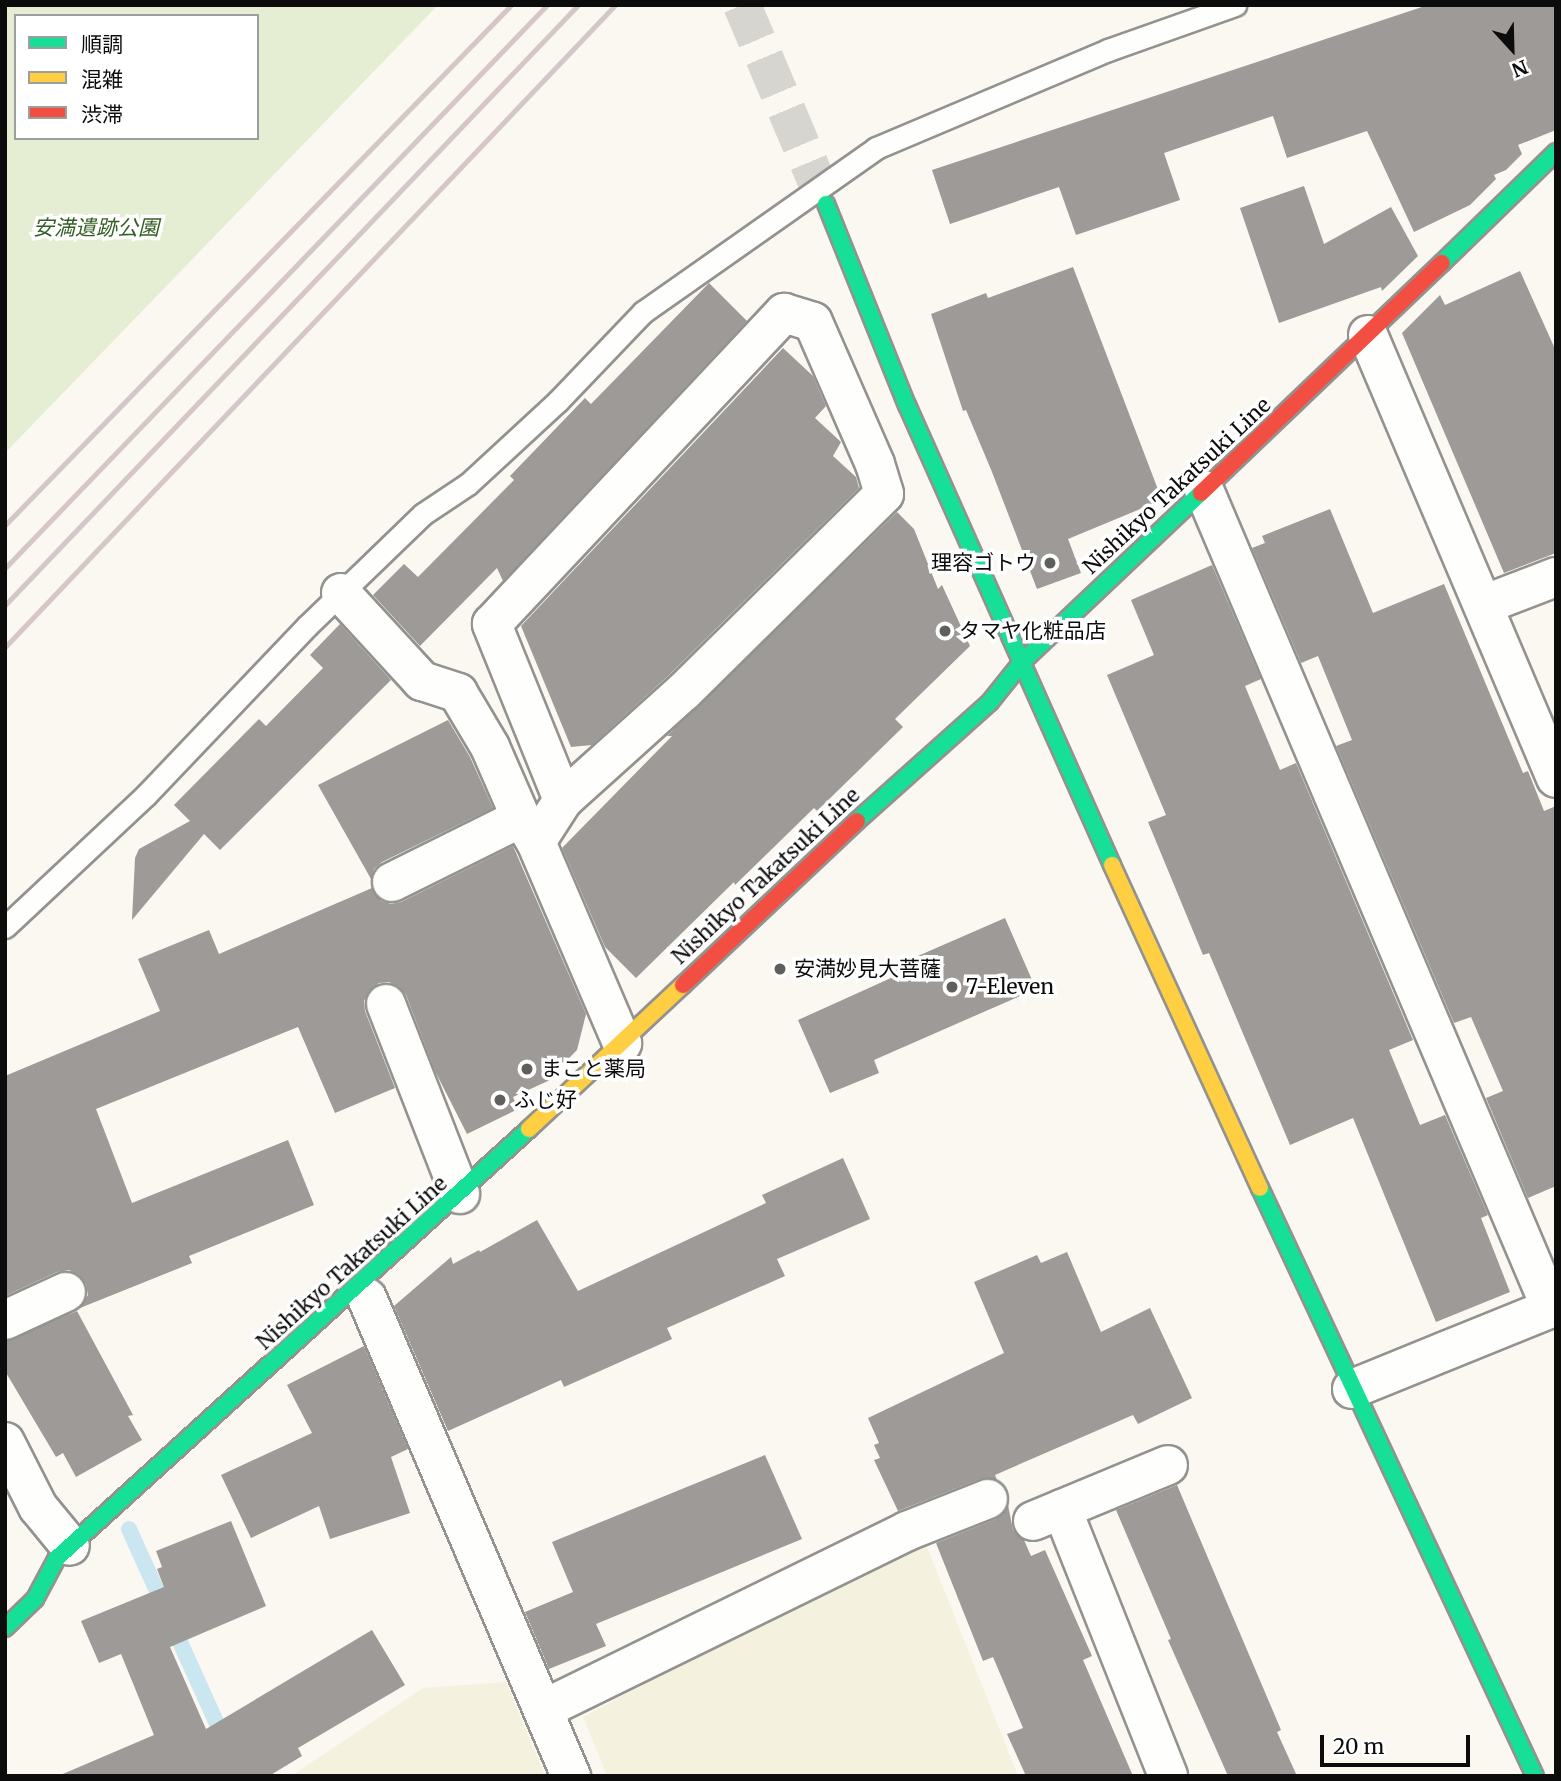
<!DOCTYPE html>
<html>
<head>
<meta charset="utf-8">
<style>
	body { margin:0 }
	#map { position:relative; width:1561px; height:1781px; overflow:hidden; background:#faf8f1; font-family:Merriweather,"Noto Sans JP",serif }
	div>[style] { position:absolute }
	.farmland>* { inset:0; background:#f5f1df }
	.green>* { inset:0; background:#e5eed3 }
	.stream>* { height:16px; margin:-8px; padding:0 8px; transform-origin:8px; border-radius:8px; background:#cae7f1 }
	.building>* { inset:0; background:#9d9a97 }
	.secondary-tunnel>* { height:38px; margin-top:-19px; transform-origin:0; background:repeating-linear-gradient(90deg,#d6d5cf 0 38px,transparent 0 57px) }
	.roads { filter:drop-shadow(2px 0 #93928f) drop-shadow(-2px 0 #93928f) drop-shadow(0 2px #93928f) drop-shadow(0 -2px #93928f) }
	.lane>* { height:21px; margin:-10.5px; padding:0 10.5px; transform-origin:10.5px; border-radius:10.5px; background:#fefefd }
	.street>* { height:38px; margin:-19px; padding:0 19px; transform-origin:19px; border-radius:19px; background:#fefefd }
	.fast>* { height:16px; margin:-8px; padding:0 8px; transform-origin:8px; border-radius:8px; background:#16e098 }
	.slow>* { height:16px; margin:-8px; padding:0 8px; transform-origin:8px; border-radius:8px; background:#ffcf43 }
	.jam>* { height:16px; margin:-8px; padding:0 8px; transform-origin:8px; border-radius:8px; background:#f24e42 }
	.rail>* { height:5px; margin:-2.5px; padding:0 2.5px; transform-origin:2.5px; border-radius:2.5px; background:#d5c6c7 }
	.dots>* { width:19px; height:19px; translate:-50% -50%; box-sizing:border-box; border:4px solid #fff; border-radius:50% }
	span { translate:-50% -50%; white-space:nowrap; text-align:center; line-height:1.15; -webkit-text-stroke:7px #fff; paint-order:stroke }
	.park-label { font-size:21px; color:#355e22; font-style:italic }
	.street-label { font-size:21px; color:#0c0c0c }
	.poi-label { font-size:21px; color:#0c0c0c }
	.right { translate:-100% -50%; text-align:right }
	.left { translate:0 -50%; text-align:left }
	.frame { position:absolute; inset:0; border:7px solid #0c0c0c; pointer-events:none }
	.legend { position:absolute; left:14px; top:14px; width:245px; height:126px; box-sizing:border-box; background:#fff; border:2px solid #9e9e9e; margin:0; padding:9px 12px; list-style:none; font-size:21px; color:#0c0c0c }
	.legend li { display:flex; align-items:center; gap:14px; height:35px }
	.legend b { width:35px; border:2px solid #9e9e9e }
	.north { position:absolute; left:1477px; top:14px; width:70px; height:70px; -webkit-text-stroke:5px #fff; paint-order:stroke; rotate:158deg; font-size:19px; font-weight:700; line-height:28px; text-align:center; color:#0c0c0c }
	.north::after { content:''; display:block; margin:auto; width:24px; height:32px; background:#0c0c0c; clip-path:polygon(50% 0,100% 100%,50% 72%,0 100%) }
	.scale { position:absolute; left:1320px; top:1735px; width:150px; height:32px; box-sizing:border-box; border:4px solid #0c0c0c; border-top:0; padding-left:9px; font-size:21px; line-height:24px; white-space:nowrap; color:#0c0c0c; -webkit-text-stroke:5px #fff; paint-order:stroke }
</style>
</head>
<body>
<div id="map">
	<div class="farmland">
		<i style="clip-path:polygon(922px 1534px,1018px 1776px,607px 1776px,583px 1717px)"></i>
		<i style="clip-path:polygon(506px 1682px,545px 1776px,291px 1776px,423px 1688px)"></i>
	</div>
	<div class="green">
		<i style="clip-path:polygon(evenodd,5px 5px,438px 5px,5px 453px,5px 5px,16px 16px,257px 16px,257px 138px,16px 138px,16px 16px)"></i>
	</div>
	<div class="stream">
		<i style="left:129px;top:1529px;width:234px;rotate:65.7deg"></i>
	</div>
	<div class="building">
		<i style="clip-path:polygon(1428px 5px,1556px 5px,1556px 130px,1518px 145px,1522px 154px,1506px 170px,1494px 175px,1496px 179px,1470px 205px,1414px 232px,1367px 131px,1287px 158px,1273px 116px,1164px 153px,1180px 200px,1076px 235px,1059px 187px,950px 224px,932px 170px)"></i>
		<i style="clip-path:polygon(1304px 186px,1324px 244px,1391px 207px,1418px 256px,1382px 291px,1381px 287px,1279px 323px,1240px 208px)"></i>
		<i style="clip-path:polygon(1073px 267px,1162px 500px,1068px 539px,1081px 573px,1037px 589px,992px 472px,966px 410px,963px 411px,931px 314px,986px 293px,988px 298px)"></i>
		<i style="clip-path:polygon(1520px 271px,1556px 351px,1556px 553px,1504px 573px,1402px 333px,1440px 295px,1445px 305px)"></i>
		<i style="clip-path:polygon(709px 283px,747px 321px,503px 581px,497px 568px,420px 646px,373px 595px,404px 564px,418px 577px,514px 480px,510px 476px,585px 398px,591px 404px)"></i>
		<i style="clip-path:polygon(783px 348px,813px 376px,826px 406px,815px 418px,841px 442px,833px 456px,856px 477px,859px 488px,668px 676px,592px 745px,571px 747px,521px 626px)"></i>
		<i style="clip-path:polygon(1330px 509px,1373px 613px,1444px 584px,1523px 773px,1528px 771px,1544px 811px,1556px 806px,1556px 1186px,1528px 1198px,1486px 1098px,1503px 1091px,1471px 1017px,1454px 1023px,1336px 746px,1352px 740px,1318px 656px,1301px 663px,1252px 548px,1265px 543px,1262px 536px)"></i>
		<i style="clip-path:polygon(897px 512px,914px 529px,938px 589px,942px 585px,970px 646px,895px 719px,903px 727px,817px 811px,814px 808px,735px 885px,734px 882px,636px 978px,605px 947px,562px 848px,672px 736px,667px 736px)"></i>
		<i style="clip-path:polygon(1212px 565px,1261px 679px,1245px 686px,1280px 770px,1296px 763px,1413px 1040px,1389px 1050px,1420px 1125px,1445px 1115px,1488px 1215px,1481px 1218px,1510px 1292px,1436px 1322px,1353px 1118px,1290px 1145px,1209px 953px,1203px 955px,1148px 822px,1166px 815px,1107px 675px,1154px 655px,1131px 600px)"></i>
		<i style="clip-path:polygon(340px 624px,391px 680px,220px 850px,204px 834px,132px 920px,135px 858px,139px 849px,190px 821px,174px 805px,259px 719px,266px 726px,323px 668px,310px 655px)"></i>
		<i style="clip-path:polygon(448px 720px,470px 757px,493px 808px,382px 862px,374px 869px,371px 879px,318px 785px)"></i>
		<i style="clip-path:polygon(513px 846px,586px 1014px,577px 1050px,566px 1061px,549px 1069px,553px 1077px,550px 1080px,513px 1097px,518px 1109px,467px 1134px,435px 1071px,406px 995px,399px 987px,389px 982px,379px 983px,369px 991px,364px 1001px,365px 1011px,395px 1088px,335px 1113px,298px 1027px,96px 1109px,132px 1203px,288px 1140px,314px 1205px,189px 1256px,192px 1263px,80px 1308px,88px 1295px,86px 1284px,79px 1275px,69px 1270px,57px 1272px,5px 1296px,5px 1076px,160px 1011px,138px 959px,209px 930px,219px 954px,372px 888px,381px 901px,391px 904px,401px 902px)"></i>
		<i style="clip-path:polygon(1005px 918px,1036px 989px,874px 1060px,879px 1073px,830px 1093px,798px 1020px,891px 978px,888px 969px)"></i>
		<i style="clip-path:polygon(843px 1158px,870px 1219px,777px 1259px,785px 1276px,667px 1328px,672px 1339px,564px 1387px,561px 1380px,448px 1431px,394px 1306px,451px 1257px,453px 1264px,479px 1250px,480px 1252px,537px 1220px,578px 1291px,766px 1203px,762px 1195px)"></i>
		<i style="clip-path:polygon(1067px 1252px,1101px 1332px,1150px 1308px,1192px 1398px,1138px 1424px,1133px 1415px,995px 1475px,997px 1480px,980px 1479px,898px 1511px,874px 1460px,880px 1458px,874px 1445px,879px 1443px,868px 1418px,1004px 1353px,974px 1282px,1037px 1255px,1041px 1263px)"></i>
		<i style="clip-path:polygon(77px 1311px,133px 1415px,128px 1416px,142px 1440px,76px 1477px,63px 1453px,56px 1457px,5px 1371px,5px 1341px)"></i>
		<i style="clip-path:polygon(364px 1346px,408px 1449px,391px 1457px,410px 1513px,330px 1539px,319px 1506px,251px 1538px,221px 1475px,312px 1433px,287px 1385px)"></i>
		<i style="clip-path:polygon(765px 1455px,802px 1539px,596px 1624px,606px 1646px,549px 1669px,525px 1612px,573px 1592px,552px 1542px)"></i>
		<i style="clip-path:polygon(1177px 1485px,1281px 1730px,1277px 1732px,1297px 1776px,1228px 1776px,1168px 1640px,1171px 1639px,1116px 1510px)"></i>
		<i style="clip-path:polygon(1008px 1505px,1013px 1530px,1024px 1540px,1031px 1556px,1045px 1550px,1092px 1656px,1083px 1660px,1133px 1776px,1026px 1776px,1007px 1734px,1023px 1728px,993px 1657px,983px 1661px,936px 1543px,996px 1519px)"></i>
		<i style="clip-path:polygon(231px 1521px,266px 1606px,170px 1647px,206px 1729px,372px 1630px,405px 1685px,298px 1748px,302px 1756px,269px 1776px,58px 1776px,154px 1735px,121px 1654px,99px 1663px,81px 1621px,164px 1587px,157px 1569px,162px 1567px,156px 1551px)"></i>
	</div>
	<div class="secondary-tunnel">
		<i style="left:742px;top:5px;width:216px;rotate:67.1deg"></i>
	</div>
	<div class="roads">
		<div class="lane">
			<i style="left:5px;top:927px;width:193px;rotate:-43.1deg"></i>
			<i style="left:146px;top:795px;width:233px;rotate:-46.4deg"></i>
			<i style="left:307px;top:626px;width:161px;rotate:-44deg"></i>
			<i style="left:423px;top:514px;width:54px;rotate:-33.7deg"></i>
			<i style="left:468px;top:484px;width:122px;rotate:-42.7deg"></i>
			<i style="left:558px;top:401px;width:123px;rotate:-46.3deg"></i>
			<i style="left:643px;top:312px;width:285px;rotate:-35.1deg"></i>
			<i style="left:876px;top:148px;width:252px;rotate:-22.9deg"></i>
			<i style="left:1108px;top:50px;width:135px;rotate:-19.5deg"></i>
		</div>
		<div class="street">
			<i style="left:1368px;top:335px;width:481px;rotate:67deg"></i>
			<i style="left:1204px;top:490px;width:889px;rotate:67.01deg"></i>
			<i style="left:341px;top:593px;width:120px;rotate:47.4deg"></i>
			<i style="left:422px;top:681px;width:38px;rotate:18deg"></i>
			<i style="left:458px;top:693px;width:63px;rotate:59.3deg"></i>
			<i style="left:490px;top:747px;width:77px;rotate:66.4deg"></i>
			<i style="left:521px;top:818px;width:28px;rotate:58deg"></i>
			<i style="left:1483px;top:605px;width:78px;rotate:-21deg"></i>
			<i style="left:563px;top:800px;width:190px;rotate:-112deg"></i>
			<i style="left:492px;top:624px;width:427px;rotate:-46.8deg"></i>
			<i style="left:784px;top:313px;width:30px;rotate:17deg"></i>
			<i style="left:813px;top:322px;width:155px;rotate:66.4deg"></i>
			<i style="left:875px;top:464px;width:31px;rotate:73deg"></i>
			<i style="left:884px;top:494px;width:282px;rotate:135.4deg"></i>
			<i style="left:683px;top:692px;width:161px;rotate:138deg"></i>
			<i style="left:563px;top:800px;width:50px;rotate:122.7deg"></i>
			<i style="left:536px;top:842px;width:219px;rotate:66.8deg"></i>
			<i style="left:392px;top:882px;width:144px;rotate:-26.4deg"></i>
			<i style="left:386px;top:1004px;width:204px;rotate:68.7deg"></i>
			<i style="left:367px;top:1298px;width:520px;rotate:66.89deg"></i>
			<i style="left:5px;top:1320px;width:67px;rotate:-24.7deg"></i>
			<i style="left:1352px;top:1389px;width:220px;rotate:-22.1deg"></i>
			<i style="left:5px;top:1442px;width:73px;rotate:63.1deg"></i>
			<i style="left:38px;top:1507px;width:50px;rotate:50.6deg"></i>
			<i style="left:1062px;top:1509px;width:287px;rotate:68.3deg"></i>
			<i style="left:1033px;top:1521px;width:146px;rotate:-22.5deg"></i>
			<i style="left:544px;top:1709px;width:404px;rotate:-26.1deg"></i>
			<i style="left:907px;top:1531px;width:87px;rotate:-21.6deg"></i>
		</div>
		<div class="fast">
			<i style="left:826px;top:204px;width:217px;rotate:68.1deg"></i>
			<i style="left:907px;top:405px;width:504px;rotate:65.98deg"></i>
			<i style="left:1442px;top:263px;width:159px;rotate:-44.2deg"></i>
			<i style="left:857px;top:821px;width:178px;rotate:-41.8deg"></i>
			<i style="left:990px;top:702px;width:51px;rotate:-51.3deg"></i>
			<i style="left:1022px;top:662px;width:246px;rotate:-43.4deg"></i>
			<i style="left:1260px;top:1188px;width:649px;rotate:64.94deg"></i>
			<i style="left:5px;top:1628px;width:42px;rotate:-44deg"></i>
			<i style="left:35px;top:1599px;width:47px;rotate:-61.8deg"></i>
			<i style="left:57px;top:1558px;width:638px;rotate:-42.27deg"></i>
		</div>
		<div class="slow">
			<i style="left:1112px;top:865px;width:355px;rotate:65.4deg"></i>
			<i style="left:529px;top:1129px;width:211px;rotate:-43.1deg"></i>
		</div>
		<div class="jam">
			<i style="left:1201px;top:493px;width:333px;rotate:-43.7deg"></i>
			<i style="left:683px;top:985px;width:239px;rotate:-43.3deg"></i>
		</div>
	</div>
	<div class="rail">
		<i style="left:5px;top:525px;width:726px;rotate:-45.78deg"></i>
		<i style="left:5px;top:568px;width:781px;rotate:-46.09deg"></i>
		<i style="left:5px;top:605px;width:830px;rotate:-46.32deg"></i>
		<i style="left:5px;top:647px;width:886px;rotate:-46.46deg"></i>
	</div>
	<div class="dots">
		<i style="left:1050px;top:563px;background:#5f5f5c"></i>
		<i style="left:945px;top:631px;background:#5f5f5c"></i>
		<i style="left:780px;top:969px;background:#5f5f5c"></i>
		<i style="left:952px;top:987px;background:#5f5f5c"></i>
		<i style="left:527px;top:1069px;background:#5f5f5c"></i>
		<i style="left:500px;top:1100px;background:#5f5f5c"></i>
	</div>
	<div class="park-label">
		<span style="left:96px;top:228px">安満遺跡公園</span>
	</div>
	<div class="street-label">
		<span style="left:1177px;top:486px;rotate:-43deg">Nishikyo Takatsuki Line</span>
		<span style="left:766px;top:876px;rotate:-43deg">Nishikyo Takatsuki Line</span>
		<span style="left:352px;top:1263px;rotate:-42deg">Nishikyo Takatsuki Line</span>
	</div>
	<div class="poi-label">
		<span class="right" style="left:1036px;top:563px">理容ゴトウ</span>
		<span class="left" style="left:959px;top:631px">タマヤ化粧品店</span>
		<span class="left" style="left:794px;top:969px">安満妙見大菩薩</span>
		<span class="left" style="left:966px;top:987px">7-Eleven</span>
		<span class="left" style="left:541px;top:1069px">まこと薬局</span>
		<span class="left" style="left:514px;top:1100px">ふじ好</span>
	</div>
	<div class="frame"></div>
	<ul class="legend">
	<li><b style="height:9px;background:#16e098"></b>順調</li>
	<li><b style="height:9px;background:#ffcf43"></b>混雑</li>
	<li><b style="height:9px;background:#f24e42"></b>渋滞</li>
	</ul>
	<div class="north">N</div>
	<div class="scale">20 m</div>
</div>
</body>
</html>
